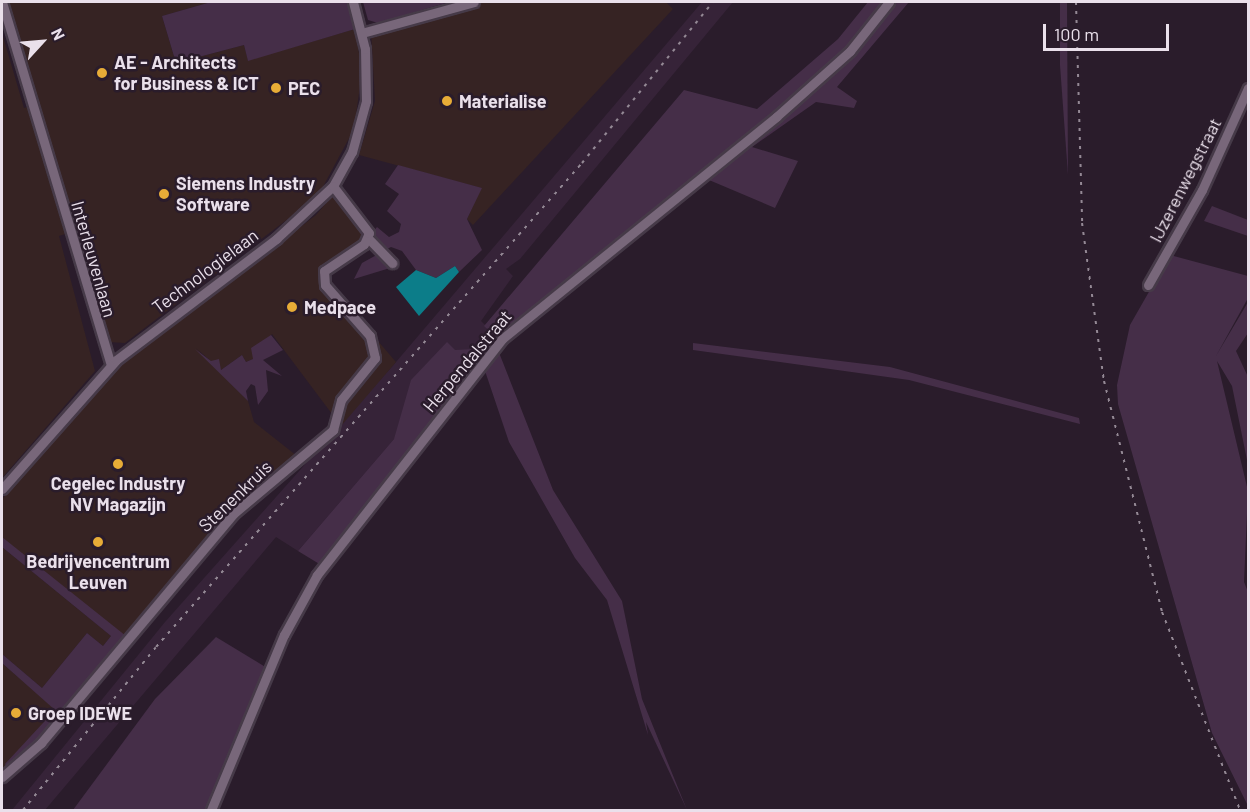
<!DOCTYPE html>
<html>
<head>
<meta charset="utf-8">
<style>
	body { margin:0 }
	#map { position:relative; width:1250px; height:812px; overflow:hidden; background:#2a1c2b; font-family:Barlow,sans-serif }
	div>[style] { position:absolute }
	.built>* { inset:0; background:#362338 }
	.industrial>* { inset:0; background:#362323 }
	.green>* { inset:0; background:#452e48 }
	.water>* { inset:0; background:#0c7d89 }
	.roads { filter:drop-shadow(2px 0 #463a48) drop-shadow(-2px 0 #463a48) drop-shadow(0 2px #463a48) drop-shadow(0 -2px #463a48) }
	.street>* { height:9px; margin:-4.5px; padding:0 4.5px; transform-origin:4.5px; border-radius:4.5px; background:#78677a }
	.rail>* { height:2px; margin-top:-1px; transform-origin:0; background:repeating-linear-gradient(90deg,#948995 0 3px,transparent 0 9px) }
	.dots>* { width:16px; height:16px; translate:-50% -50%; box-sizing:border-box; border:3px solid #2a1c2b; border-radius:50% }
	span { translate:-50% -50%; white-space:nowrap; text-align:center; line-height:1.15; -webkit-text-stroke:5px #2a1c2b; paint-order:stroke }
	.poi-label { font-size:18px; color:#eae0eb; font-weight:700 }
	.left { translate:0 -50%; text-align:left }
	.street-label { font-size:18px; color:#eae0eb }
	.frame { position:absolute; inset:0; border:3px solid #eae0eb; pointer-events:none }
	.north { position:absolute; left:12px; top:12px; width:60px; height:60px; -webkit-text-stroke:4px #2a1c2b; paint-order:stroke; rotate:64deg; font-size:16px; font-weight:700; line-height:24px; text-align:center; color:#eae0eb }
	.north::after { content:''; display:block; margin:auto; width:21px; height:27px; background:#eae0eb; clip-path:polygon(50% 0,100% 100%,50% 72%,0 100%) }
	.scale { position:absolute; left:1043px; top:24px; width:126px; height:27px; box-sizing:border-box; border:3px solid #eae0eb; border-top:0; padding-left:8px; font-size:18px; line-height:21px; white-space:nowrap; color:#eae0eb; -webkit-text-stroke:4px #2a1c2b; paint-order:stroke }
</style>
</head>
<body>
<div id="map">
	<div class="built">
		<i style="clip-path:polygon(702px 2px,733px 2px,520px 259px,506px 269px,513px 276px,481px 321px,498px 338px,492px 349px,395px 438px,298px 551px,276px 537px,45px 810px,12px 810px,165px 622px,396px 362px)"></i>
	</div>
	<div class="industrial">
		<i style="clip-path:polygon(8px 2px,211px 2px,162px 16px,176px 63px,244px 45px,248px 60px,355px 29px,362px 72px,354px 129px,318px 196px,125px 343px,108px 342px,75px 231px,59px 236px,95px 371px,2px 478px,2px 33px,24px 108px,37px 104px)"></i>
		<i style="clip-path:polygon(474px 2px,666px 2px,673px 9px,473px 225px,467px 219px,481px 188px,359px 155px,375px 101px,371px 31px)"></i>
		<i style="clip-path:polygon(338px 189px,368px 238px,323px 277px,396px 362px,341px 426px,272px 334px,253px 359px,246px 362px,242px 355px,221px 370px,196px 348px,248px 401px,254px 422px,297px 456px,233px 510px,122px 642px,2px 540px,2px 499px,121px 365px,316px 215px)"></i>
		<i style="clip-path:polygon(2px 547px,111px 636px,103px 646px,87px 633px,42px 688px,2px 654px)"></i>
		<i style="clip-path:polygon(2px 663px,56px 710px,2px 774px)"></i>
	</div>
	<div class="green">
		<i style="clip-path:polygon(211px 2px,347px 2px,355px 29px,248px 61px,244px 45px,176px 63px,162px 16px)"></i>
		<i style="clip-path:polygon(363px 2px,449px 2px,378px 23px,368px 20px)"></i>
		<i style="clip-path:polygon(868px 2px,909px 2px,837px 87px,857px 101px,854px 108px,816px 102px,752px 147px,798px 161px,775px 208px,709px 180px,689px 187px,497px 338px,484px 326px,684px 90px,757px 109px,838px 39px)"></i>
		<i style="clip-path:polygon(1060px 2px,1067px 2px,1068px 175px,1060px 65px)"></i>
		<i style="clip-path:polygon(398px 165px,482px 188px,467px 219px,482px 250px,459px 272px,455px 266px,436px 278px,416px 270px,402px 251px,391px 247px,383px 251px,368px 238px,377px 227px,389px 237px,399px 232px,401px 224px,387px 211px,399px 194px,385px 184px)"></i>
		<i style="clip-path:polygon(1212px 206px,1248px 220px,1248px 236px,1204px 221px)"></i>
		<i style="clip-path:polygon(382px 252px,390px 268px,354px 279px,362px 263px)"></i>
		<i style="clip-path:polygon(1170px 255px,1248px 276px,1248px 298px,1216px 356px,1248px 302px,1248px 333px,1236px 351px,1248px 377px,1248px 465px,1232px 386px,1217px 361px,1248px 491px,1244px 582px,1248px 592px,1248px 806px,1212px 733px,1118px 404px,1117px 385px,1130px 325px)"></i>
		<i style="clip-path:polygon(271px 335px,283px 350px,263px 360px,282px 376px,266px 370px,268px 391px,258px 405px,255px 386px,251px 384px,246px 391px,248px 401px,195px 349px,211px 361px,219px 359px,221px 370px,242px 355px,246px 362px,253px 359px,251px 348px)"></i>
		<i style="clip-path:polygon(447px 342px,455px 350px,493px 348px,321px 565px,298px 551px,394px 439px,411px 380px)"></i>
		<i style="clip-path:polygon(693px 343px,890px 367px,1079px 418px,1080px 424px,909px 380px,693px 350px)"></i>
		<i style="clip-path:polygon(498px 350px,553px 490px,622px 601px,642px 699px,687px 810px,646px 722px,648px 735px,607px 600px,575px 558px,509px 442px,484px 368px)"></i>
		<i style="clip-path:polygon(2px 537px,126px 636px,40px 740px,8px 770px,5px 764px,55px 710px,2px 663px,2px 654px,42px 688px,87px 633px,103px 646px,111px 636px,2px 547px)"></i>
		<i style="clip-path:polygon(216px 637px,267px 668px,207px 810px,73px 810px,155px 699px)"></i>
	</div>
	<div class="water">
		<i style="clip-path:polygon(455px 266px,459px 272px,419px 316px,396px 287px,416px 270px,436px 278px)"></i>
	</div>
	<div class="roads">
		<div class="street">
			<i style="left:2px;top:2px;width:379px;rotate:73.3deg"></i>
			<i style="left:362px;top:33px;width:116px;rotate:-15.5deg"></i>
			<i style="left:368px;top:238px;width:35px;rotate:46deg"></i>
			<i style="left:1148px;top:285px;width:109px;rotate:-60.4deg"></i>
			<i style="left:1202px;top:190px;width:112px;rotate:-65.7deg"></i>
			<i style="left:2px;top:489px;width:172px;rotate:-48.5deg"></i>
			<i style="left:116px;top:360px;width:201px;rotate:-37.1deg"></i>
			<i style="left:276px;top:239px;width:78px;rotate:-42.9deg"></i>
			<i style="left:333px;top:186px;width:39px;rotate:-61deg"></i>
			<i style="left:352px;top:152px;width:53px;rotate:-74.6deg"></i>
			<i style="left:366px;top:101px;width:52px;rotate:-91.1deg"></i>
			<i style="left:365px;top:49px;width:49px;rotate:-104.3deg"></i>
			<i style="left:2px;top:777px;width:52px;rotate:-41.1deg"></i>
			<i style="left:41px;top:743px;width:299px;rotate:-50deg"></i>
			<i style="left:233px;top:514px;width:131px;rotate:-40deg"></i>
			<i style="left:333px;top:430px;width:31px;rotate:-75deg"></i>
			<i style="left:341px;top:400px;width:54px;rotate:-51deg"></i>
			<i style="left:375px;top:358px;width:23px;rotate:-103deg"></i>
			<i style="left:370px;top:336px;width:68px;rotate:-131.4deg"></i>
			<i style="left:325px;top:285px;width:14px;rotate:-94deg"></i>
			<i style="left:324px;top:271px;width:48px;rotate:-34deg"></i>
			<i style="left:364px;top:244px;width:12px;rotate:-66deg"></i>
			<i style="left:369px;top:233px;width:59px;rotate:-127.5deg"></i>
			<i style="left:211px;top:810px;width:190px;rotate:-67.4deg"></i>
			<i style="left:284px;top:635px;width:68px;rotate:-61.2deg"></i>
			<i style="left:317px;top:575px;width:300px;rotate:-51.9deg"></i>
			<i style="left:502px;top:339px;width:353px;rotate:-39deg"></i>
			<i style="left:776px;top:117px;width:99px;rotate:-41.7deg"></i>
			<i style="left:850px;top:51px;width:63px;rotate:-51.5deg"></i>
		</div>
	</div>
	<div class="rail">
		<i style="left:1076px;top:2px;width:221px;rotate:88.4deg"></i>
		<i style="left:1082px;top:223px;width:160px;rotate:82.1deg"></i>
		<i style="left:1104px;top:381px;width:238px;rotate:75.9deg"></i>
		<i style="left:1162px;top:612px;width:213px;rotate:68.5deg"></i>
		<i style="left:23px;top:810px;width:210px;rotate:-50.8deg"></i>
		<i style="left:156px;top:647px;width:645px;rotate:-48.65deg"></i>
		<i style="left:582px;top:163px;width:208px;rotate:-50.9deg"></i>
	</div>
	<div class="dots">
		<i style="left:102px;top:73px;background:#e7ac37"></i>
		<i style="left:276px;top:88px;background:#e7ac37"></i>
		<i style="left:447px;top:101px;background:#e7ac37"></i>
		<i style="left:164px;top:194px;background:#e7ac37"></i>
		<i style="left:292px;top:307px;background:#e7ac37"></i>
		<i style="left:118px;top:464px;background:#e7ac37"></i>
		<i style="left:98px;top:542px;background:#e7ac37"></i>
		<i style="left:16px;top:713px;background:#e7ac37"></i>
	</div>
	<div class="poi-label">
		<span class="left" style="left:114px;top:73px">AE - Architects<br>for Business &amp; ICT</span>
		<span class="left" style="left:288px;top:88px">PEC</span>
		<span class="left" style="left:459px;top:101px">Materialise</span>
		<span class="left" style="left:176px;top:194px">Siemens Industry<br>Software</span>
		<span class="left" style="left:304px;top:307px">Medpace</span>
		<span style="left:118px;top:494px">Cegelec Industry<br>NV Magazijn</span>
		<span style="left:98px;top:572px">Bedrijvencentrum<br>Leuven</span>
		<span class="left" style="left:28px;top:713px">Groep IDEWE</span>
	</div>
	<div class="street-label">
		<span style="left:1185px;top:180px;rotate:-63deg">IJzerenwegstraat</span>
		<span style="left:94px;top:259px;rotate:74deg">Interleuvenlaan</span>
		<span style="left:205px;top:271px;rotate:-37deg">Technologielaan</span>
		<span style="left:467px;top:361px;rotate:-50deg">Herpendalstraat</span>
		<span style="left:235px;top:496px;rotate:-44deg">Stenenkruis</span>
	</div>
	<div class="frame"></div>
	<div class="north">N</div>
	<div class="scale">100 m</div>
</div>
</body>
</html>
